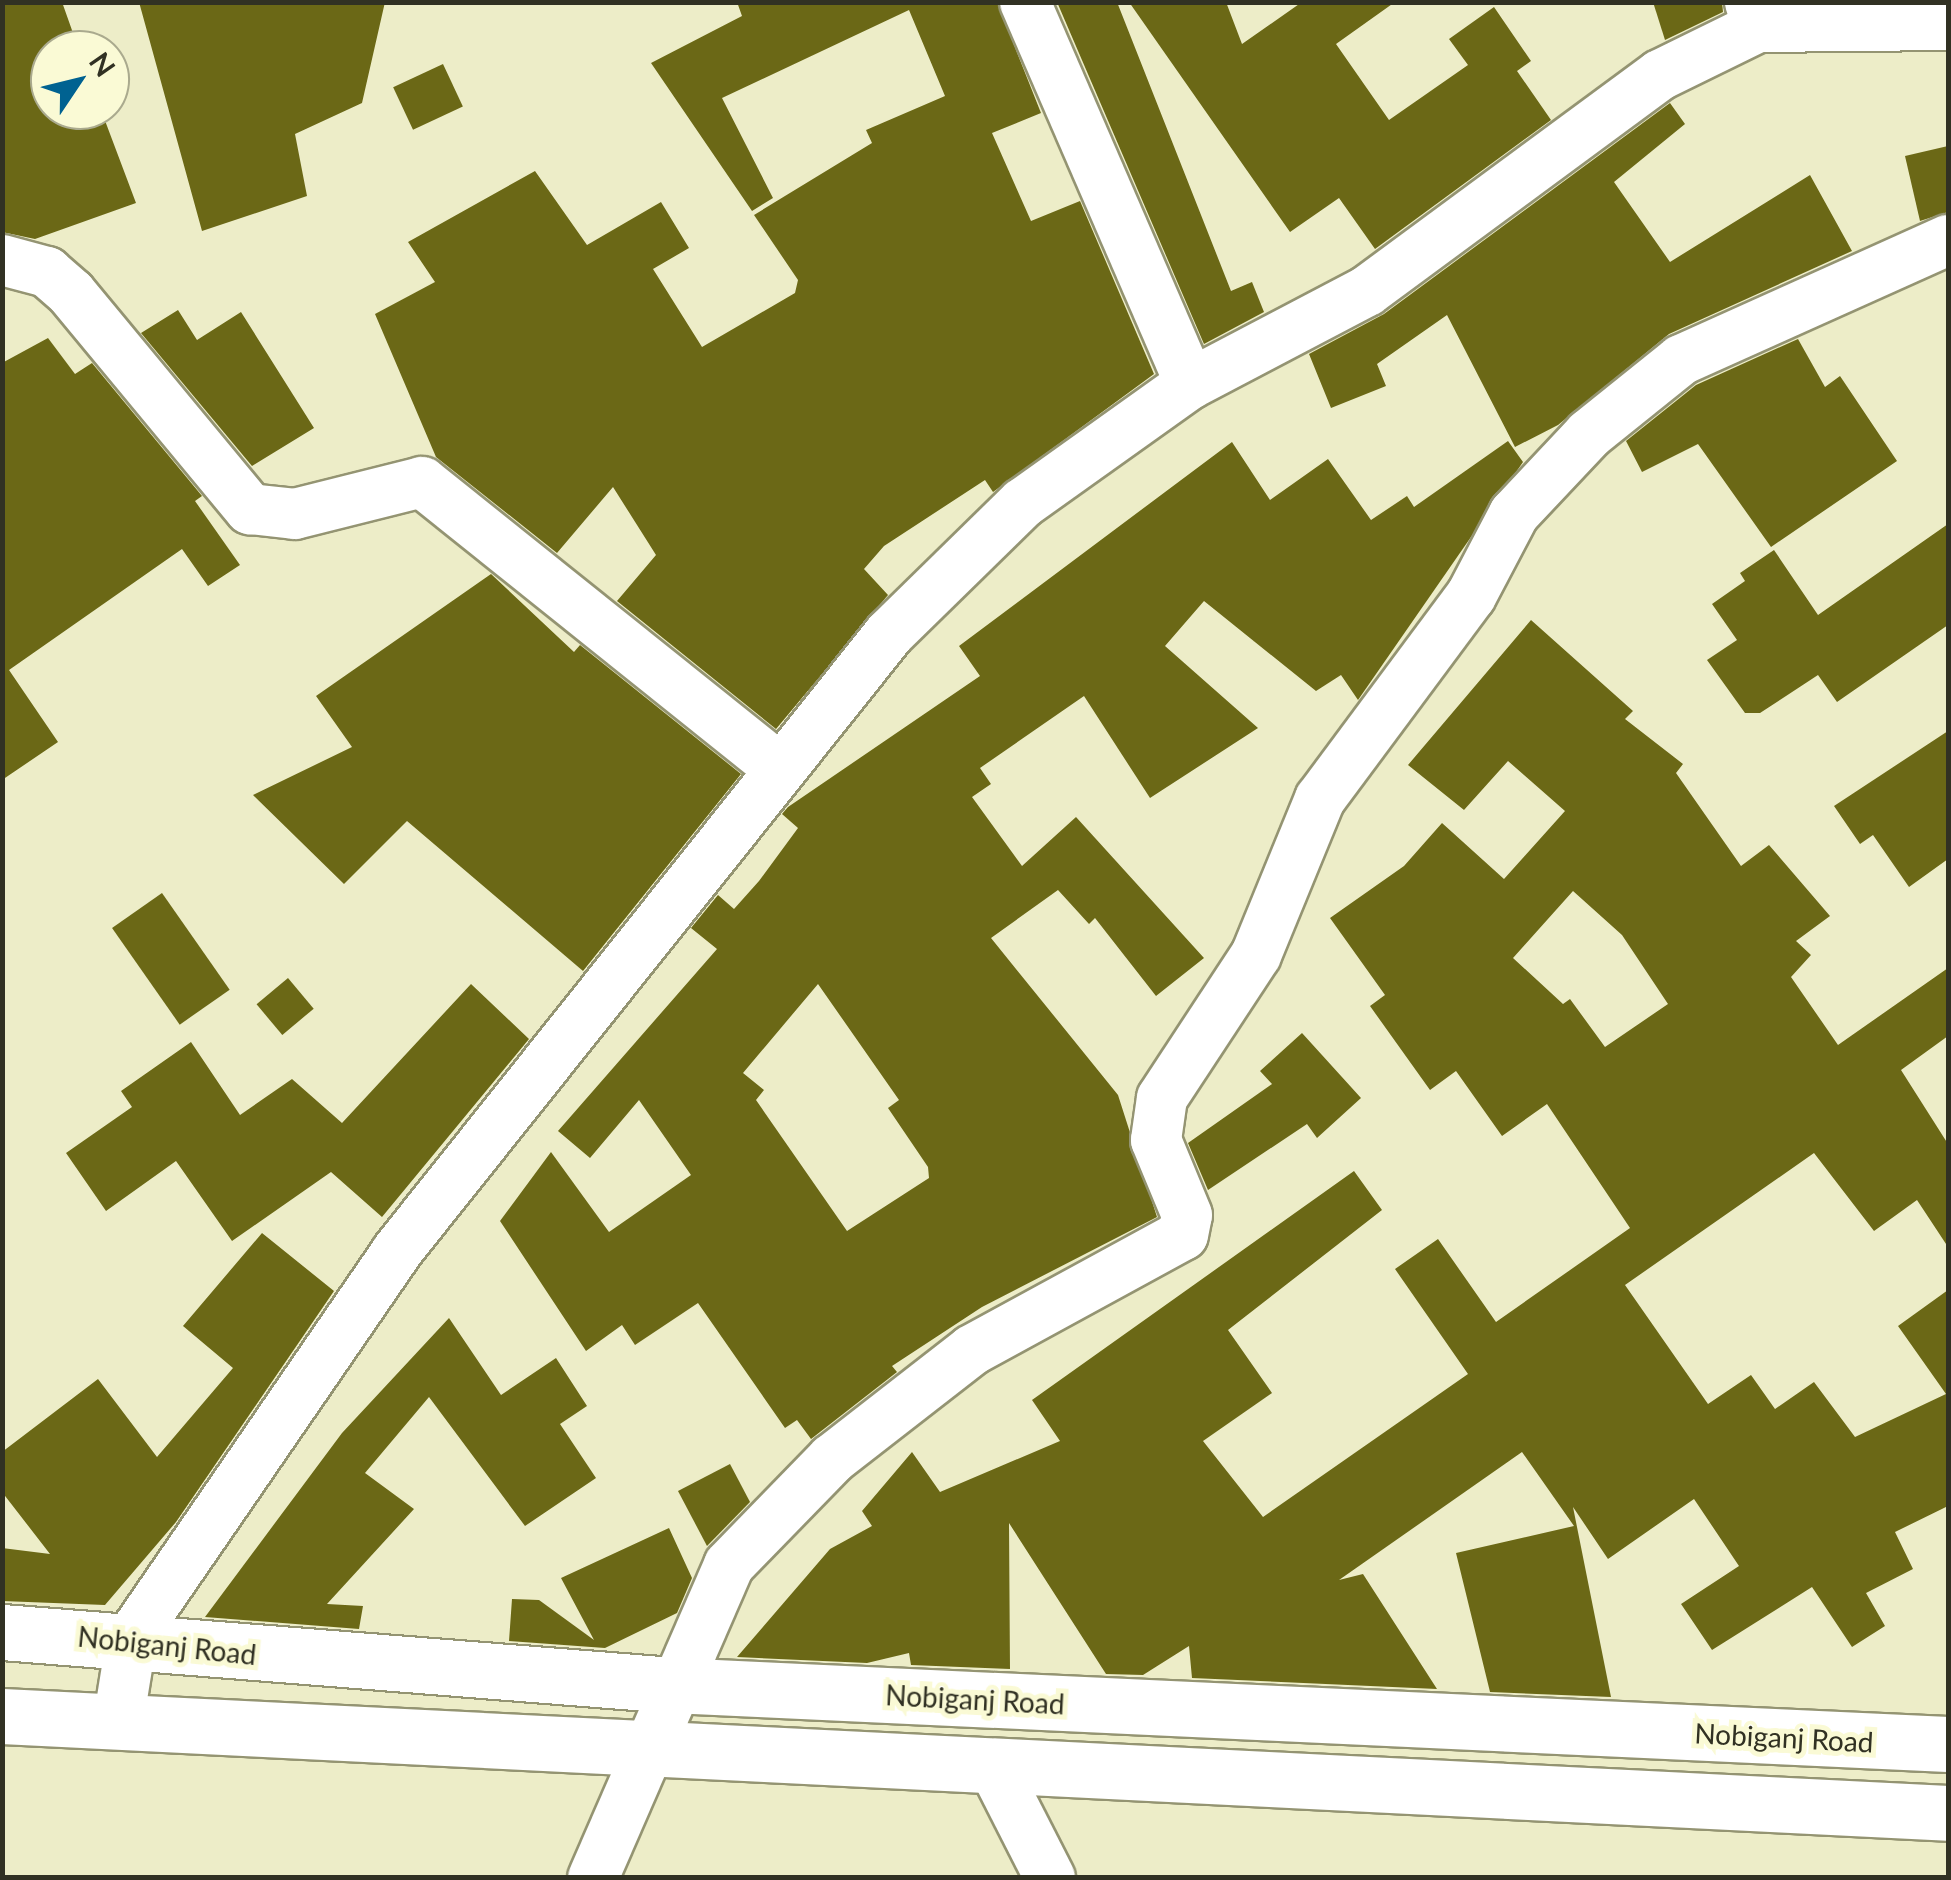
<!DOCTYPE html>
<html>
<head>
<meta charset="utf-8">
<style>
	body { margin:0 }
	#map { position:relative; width:1951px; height:1880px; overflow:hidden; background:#ededc8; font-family:Lato,sans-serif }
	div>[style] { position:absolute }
	.building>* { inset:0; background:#6b6816; transform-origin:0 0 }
	.roads { filter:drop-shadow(2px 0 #949472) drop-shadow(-2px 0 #949472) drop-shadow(0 2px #949472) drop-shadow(0 -2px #949472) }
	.minor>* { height:50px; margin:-25px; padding:0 25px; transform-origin:25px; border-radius:25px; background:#fff }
	.major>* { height:55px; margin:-27.5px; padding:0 27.5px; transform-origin:27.5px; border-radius:27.5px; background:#fff }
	span { translate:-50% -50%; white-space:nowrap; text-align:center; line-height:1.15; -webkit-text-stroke:10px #fafad5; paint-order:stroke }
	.street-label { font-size:28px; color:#313123 }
	.frame { position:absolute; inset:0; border:5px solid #313123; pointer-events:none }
	.north { position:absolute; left:30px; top:30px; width:100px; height:100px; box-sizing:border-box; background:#fafad5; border:2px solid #aaaa8e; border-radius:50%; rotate:55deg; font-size:28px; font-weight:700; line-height:40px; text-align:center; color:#313123 }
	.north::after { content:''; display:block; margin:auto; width:35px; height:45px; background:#006291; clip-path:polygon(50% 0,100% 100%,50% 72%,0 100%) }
</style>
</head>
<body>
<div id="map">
	<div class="building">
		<i style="clip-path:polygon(2px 2px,62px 2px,79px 50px,50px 50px,50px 110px,101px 110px,136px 203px,35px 239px,2px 232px)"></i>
		<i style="clip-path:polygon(139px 2px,385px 2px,362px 103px,295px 134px,307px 196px,202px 231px)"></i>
		<i style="clip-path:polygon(737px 2px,997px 2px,1041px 113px,992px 133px,1031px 221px,1080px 201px,1154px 374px,993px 492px,985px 480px,884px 546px,864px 569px,888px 595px,776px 729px,617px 601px,656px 555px,613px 487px,557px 553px,436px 457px,375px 314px,435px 282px,408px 242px,535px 171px,587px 245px,661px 202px,689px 248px,653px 269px,702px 347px,795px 293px,798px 280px,754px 215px,872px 143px,866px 130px,945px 96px,909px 10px,722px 98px,773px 198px,752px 211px,651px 63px,742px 16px)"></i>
		<i style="clip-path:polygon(1057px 2px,1117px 2px,1231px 291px,1252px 282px,1264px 312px,1204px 344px)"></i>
		<i style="clip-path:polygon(1129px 2px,1226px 2px,1242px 44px,1302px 2px,1395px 2px,1336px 44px,1389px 120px,1468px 65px,1449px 39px,1494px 7px,1531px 61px,1517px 71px,1551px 120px,1375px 249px,1339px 198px,1290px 232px)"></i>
		<i style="clip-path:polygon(1653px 2px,1722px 2px,1723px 12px,1665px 40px)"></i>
		<i style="left:443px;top:64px;width:47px;height:55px;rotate:65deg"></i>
		<i style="clip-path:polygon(1670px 103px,1685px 124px,1614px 182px,1670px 262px,1810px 175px,1852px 251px,1669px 334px,1558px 425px,1515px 447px,1447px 315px,1377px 364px,1386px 386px,1331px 408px,1309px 354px,1384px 314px)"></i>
		<i style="clip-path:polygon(1948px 146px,1948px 212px,1920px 221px,1905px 156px)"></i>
		<i style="clip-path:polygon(178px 310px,197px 340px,241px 312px,314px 428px,252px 466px,141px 333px)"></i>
		<i style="clip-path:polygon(48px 338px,75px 374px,92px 363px,202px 496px,195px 501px,240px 565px,208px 586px,182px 549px,9px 670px,58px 742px,2px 780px,2px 363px)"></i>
		<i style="clip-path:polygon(1798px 339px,1825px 387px,1840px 376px,1897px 461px,1771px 547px,1698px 444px,1642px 472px,1626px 441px,1696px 385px)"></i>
		<i style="clip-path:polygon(evenodd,1508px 441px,1523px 462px,1358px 700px,1341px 675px,1316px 691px,1204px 601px,1165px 646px,1258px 728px,1150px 798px,1084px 696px,980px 768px,991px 784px,972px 797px,1022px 866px,1076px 817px,1204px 958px,1156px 996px,1095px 918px,1089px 924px,1058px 890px,991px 938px,1118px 1095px,1157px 1217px,982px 1307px,892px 1366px,897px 1372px,811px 1439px,797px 1420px,785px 1428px,698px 1303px,635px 1345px,622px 1325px,586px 1351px,500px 1221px,551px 1152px,609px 1232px,691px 1175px,639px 1100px,590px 1158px,558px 1131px,717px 949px,691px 928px,718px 895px,734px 909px,759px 881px,798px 828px,782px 814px,788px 807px,980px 676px,959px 646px,1232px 442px,1270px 500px,1328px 459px,1371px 520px,1407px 496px,1414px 507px,1508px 441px,818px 984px,899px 1100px,888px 1108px,928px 1167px,929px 1178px,847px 1231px,756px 1100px,764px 1090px,743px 1073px,818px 984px)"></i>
		<i style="clip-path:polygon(1948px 524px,1948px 625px,1837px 702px,1818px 675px,1760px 713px,1745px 713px,1707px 660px,1737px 640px,1712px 604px,1745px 581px,1740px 573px,1774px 550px,1818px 615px)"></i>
		<i style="clip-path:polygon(491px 574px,574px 652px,580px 645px,741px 774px,583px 971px,407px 821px,344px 884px,253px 795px,352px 747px,316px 696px)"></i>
		<i style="clip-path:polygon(evenodd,1531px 620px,1633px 711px,1625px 719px,1683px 764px,1676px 773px,1741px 866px,1769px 845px,1830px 916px,1796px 941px,1811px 955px,1791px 977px,1838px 1045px,1948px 968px,1948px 1036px,1901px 1070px,1948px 1144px,1948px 1247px,1917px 1200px,1874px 1231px,1814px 1153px,1625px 1285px,1708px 1404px,1751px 1375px,1775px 1409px,1814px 1382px,1855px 1437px,1946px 1394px,1898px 1326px,1948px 1290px,1948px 1506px,1895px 1532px,1913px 1569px,1866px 1593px,1885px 1626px,1852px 1647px,1812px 1587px,1712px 1650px,1681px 1604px,1739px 1566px,1694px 1499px,1608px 1559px,1573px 1507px,1611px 1697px,1490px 1692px,1456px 1553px,1574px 1526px,1522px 1452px,1339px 1580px,1363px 1574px,1437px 1689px,1192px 1678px,1189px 1646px,1143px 1675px,1106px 1674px,1009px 1523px,1010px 1669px,911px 1665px,909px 1653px,867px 1663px,737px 1657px,830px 1549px,872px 1526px,862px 1511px,912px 1452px,940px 1492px,1060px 1441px,1032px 1400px,1354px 1171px,1382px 1210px,1228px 1330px,1272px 1393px,1203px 1441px,1263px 1517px,1468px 1374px,1395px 1269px,1438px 1239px,1496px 1322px,1630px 1228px,1547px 1104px,1502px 1136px,1456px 1071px,1430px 1090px,1370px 1006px,1385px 995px,1330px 918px,1404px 866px,1442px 823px,1504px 879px,1565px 811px,1508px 761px,1464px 810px,1408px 765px,1531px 620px,1573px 891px,1622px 935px,1668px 1004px,1605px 1047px,1570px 999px,1563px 1004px,1513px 958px,1573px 891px)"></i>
		<i style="clip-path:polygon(1948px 731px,1948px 859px,1909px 887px,1873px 835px,1860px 844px,1834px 806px)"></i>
		<i style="left:162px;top:893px;width:118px;height:61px;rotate:55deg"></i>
		<i style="left:288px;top:978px;width:40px;height:41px;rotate:50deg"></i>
		<i style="clip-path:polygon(471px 984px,529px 1039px,382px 1217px,331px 1172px,232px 1241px,176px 1161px,106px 1211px,66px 1153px,132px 1107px,121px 1091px,191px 1042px,240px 1115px,292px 1079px,342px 1123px)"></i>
		<i style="clip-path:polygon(1302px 1033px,1361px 1098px,1317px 1138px,1307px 1124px,1208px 1190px,1188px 1143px,1272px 1084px,1260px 1071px)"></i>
		<i style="clip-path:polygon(262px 1233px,334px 1291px,176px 1522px,105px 1605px,2px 1601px,2px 1548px,50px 1554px,2px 1492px,2px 1452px,98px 1379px,157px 1457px,233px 1368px,183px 1326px)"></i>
		<i style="clip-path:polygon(449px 1318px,501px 1395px,556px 1358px,587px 1406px,560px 1424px,596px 1478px,525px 1526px,429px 1397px,365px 1473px,414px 1509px,327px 1604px,363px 1606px,359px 1629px,205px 1617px,342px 1433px)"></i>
		<i style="clip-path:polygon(730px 1464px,750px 1502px,707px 1546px,678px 1491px)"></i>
		<i style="clip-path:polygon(669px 1528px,692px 1578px,677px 1613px,605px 1648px,509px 1641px,512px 1599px,539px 1600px,594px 1640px,561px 1578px)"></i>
	</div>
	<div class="roads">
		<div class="minor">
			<i style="left:1025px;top:2px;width:416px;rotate:66.6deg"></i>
			<i style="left:1758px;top:27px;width:190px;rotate:-0.6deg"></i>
			<i style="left:2px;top:260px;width:47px;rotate:14.9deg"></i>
			<i style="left:47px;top:272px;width:32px;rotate:41deg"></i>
			<i style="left:71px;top:293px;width:281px;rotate:50.4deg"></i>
			<i style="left:250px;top:509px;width:45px;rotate:6.3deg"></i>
			<i style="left:295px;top:514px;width:131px;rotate:-14.1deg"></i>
			<i style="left:422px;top:482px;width:457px;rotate:38.7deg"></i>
			<i style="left:118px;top:1723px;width:87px;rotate:-80.8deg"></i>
			<i style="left:132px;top:1637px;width:468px;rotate:-55.5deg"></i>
			<i style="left:397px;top:1251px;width:789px;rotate:-51.43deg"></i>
			<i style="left:889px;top:634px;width:187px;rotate:-44.4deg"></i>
			<i style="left:1023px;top:503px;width:205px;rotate:-35.5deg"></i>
			<i style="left:1190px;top:384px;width:200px;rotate:-27.7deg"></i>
			<i style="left:1367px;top:291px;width:364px;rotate:-36.4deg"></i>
			<i style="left:1660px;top:75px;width:109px;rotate:-26.1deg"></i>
			<i style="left:1758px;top:27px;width:26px;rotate:-108deg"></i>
			<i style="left:992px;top:1764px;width:128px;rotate:63deg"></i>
			<i style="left:593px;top:1878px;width:341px;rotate:-66.5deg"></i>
			<i style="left:729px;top:1565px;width:148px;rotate:-45.8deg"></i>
			<i style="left:832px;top:1459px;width:177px;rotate:-37.9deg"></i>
			<i style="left:972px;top:1350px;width:240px;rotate:-28.6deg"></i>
			<i style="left:1183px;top:1235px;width:20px;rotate:-79deg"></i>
			<i style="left:1187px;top:1215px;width:81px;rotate:-112.5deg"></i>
			<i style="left:1156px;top:1140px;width:42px;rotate:-81.9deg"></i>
			<i style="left:1162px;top:1098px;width:171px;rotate:-56.7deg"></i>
			<i style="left:1256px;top:955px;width:169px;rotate:-67.7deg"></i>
			<i style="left:1320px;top:799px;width:253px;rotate:-53.4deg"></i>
			<i style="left:1471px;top:596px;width:93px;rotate:-62.3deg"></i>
			<i style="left:1514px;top:514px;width:110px;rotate:-46.8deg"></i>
			<i style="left:1589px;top:434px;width:118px;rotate:-38.8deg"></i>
			<i style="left:1681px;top:360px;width:293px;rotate:-24.2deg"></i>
		</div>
		<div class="major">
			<i style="left:2px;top:1632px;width:672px;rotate:4.52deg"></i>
			<i style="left:672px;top:1685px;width:1277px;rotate:2.65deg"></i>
			<i style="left:2px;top:1716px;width:1948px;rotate:2.85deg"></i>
		</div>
	</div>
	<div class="street-label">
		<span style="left:167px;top:1645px;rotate:6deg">Nobiganj Road</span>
		<span style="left:975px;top:1699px;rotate:3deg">Nobiganj Road</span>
		<span style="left:1784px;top:1737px;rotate:3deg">Nobiganj Road</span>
	</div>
	<div class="frame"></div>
	<div class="north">N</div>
</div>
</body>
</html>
